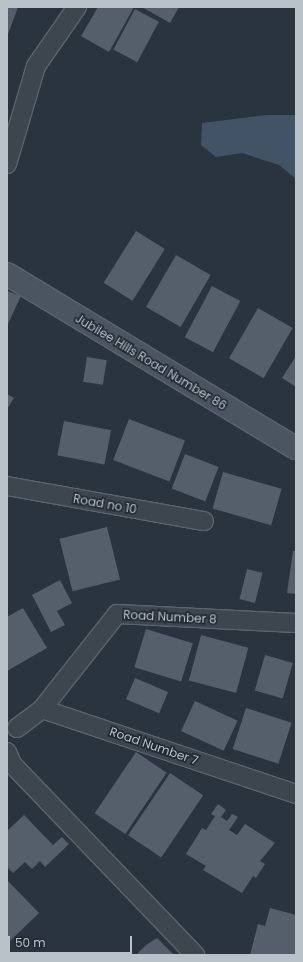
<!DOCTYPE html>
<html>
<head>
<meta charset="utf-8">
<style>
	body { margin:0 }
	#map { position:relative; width:303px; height:962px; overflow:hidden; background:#29343e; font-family:Poppins,sans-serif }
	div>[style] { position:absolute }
	.water>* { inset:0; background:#415365 }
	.building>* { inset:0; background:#555f6b; transform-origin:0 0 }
	.roads { filter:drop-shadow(1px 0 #5b636c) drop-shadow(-1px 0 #5b636c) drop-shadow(0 1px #5b636c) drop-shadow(0 -1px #5b636c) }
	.street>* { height:18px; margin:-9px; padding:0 9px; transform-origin:9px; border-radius:9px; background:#3d454e }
	.secondary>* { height:22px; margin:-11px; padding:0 11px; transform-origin:11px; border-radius:11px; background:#4b5561 }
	span { translate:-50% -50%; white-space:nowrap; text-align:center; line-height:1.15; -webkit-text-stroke:3.5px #222a34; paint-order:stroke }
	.street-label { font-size:12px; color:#b9c1c9 }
	.frame { position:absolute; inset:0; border:8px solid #b9c1c9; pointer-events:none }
	.scale { position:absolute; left:8px; top:936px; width:124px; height:18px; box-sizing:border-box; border:2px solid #b9c1c9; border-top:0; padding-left:5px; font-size:12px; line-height:14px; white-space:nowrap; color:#b9c1c9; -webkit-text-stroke:3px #222a34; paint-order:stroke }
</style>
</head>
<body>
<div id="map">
	<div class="water">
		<i style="clip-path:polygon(267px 115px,296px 115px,296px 179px,279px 165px,242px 153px,216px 157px,201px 145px,202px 123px)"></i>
	</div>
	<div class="building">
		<i style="clip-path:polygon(7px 7px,18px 7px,7px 37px)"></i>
		<i style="clip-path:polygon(98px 7px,134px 7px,109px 52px,81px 36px)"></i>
		<i style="clip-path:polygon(142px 7px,179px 7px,170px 23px)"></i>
		<i style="left:135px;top:9px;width:27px;height:46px;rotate:28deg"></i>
		<i style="left:136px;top:231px;width:34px;height:61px;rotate:32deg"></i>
		<i style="left:176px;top:255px;width:40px;height:60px;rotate:30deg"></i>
		<i style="left:212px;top:286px;width:32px;height:58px;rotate:28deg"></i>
		<i style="clip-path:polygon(7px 291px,21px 296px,7px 326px)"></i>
		<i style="left:258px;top:308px;width:40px;height:58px;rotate:30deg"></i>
		<i style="clip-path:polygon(296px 356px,296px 387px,282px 378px)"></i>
		<i style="left:87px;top:357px;width:20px;height:25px;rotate:9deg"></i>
		<i style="clip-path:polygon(7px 394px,14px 398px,7px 409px)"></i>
		<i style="left:129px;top:419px;width:60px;height:44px;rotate:21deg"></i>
		<i style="left:64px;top:421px;width:48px;height:35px;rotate:11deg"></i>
		<i style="left:185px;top:454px;width:36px;height:37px;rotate:21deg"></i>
		<i style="left:223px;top:472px;width:61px;height:38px;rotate:16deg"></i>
		<i style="left:107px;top:527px;width:54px;height:49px;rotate:76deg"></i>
		<i style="clip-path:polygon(293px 551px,296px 551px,296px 594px,287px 593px)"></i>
		<i style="left:247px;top:569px;width:16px;height:31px;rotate:14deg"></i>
		<i style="clip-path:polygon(60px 580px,72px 603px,57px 611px,65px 625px,51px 632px,32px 595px)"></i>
		<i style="clip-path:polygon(23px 608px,47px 648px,7px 671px,7px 617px)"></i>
		<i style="left:146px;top:629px;width:49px;height:40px;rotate:17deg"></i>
		<i style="left:201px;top:635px;width:49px;height:47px;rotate:15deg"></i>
		<i style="left:265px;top:655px;width:29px;height:37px;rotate:16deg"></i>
		<i style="left:135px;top:678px;width:36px;height:23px;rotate:23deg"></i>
		<i style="left:195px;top:701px;width:47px;height:33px;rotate:25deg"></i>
		<i style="left:246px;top:708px;width:48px;height:43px;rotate:18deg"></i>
		<i style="left:136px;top:752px;width:37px;height:74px;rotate:34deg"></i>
		<i style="left:170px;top:773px;width:40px;height:75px;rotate:34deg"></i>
		<i style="clip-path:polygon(218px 804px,226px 810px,221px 817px,227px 821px,232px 814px,238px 817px,229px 830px,237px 835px,245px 824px,275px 843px,260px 861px,265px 864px,256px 878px,253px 876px,242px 893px,203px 870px,206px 866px,186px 854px,202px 828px,206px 830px,215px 816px,211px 814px)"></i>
		<i style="clip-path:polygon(24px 815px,53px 845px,62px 837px,69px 844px,45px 867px,40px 861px,32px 869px,25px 862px,13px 873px,7px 867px,7px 831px)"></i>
		<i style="clip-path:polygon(7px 880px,39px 913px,10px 941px,7px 939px)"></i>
		<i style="clip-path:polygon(270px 908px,296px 915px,296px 955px,250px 955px,258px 924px,265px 926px)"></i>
		<i style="clip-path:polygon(157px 938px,174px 955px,136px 955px,146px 945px)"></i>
	</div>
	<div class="roads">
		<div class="street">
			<i style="left:7px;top:164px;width:102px;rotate:-73.5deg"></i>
			<i style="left:36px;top:66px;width:72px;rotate:-55.2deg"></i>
			<i style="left:7px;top:486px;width:200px;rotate:10.1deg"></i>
			<i style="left:42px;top:709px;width:121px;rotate:-51.7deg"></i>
			<i style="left:117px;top:614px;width:179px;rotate:2.9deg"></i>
			<i style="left:17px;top:728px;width:31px;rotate:-37deg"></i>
			<i style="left:42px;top:709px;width:268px;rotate:18.5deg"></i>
			<i style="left:7px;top:752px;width:13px;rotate:67deg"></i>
			<i style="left:12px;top:764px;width:265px;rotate:46.2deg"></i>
		</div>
		<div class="secondary">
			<i style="left:7px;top:274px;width:337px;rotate:31.1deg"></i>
		</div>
	</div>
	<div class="street-label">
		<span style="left:151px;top:362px;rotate:31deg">Jubilee Hills Road Number 86</span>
		<span style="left:105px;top:504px;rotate:10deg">Road no 10</span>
		<span style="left:170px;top:617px;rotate:3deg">Road Number 8</span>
		<span style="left:154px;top:746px;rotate:19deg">Road Number 7</span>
	</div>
	<div class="frame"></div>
	<div class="scale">50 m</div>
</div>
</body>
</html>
